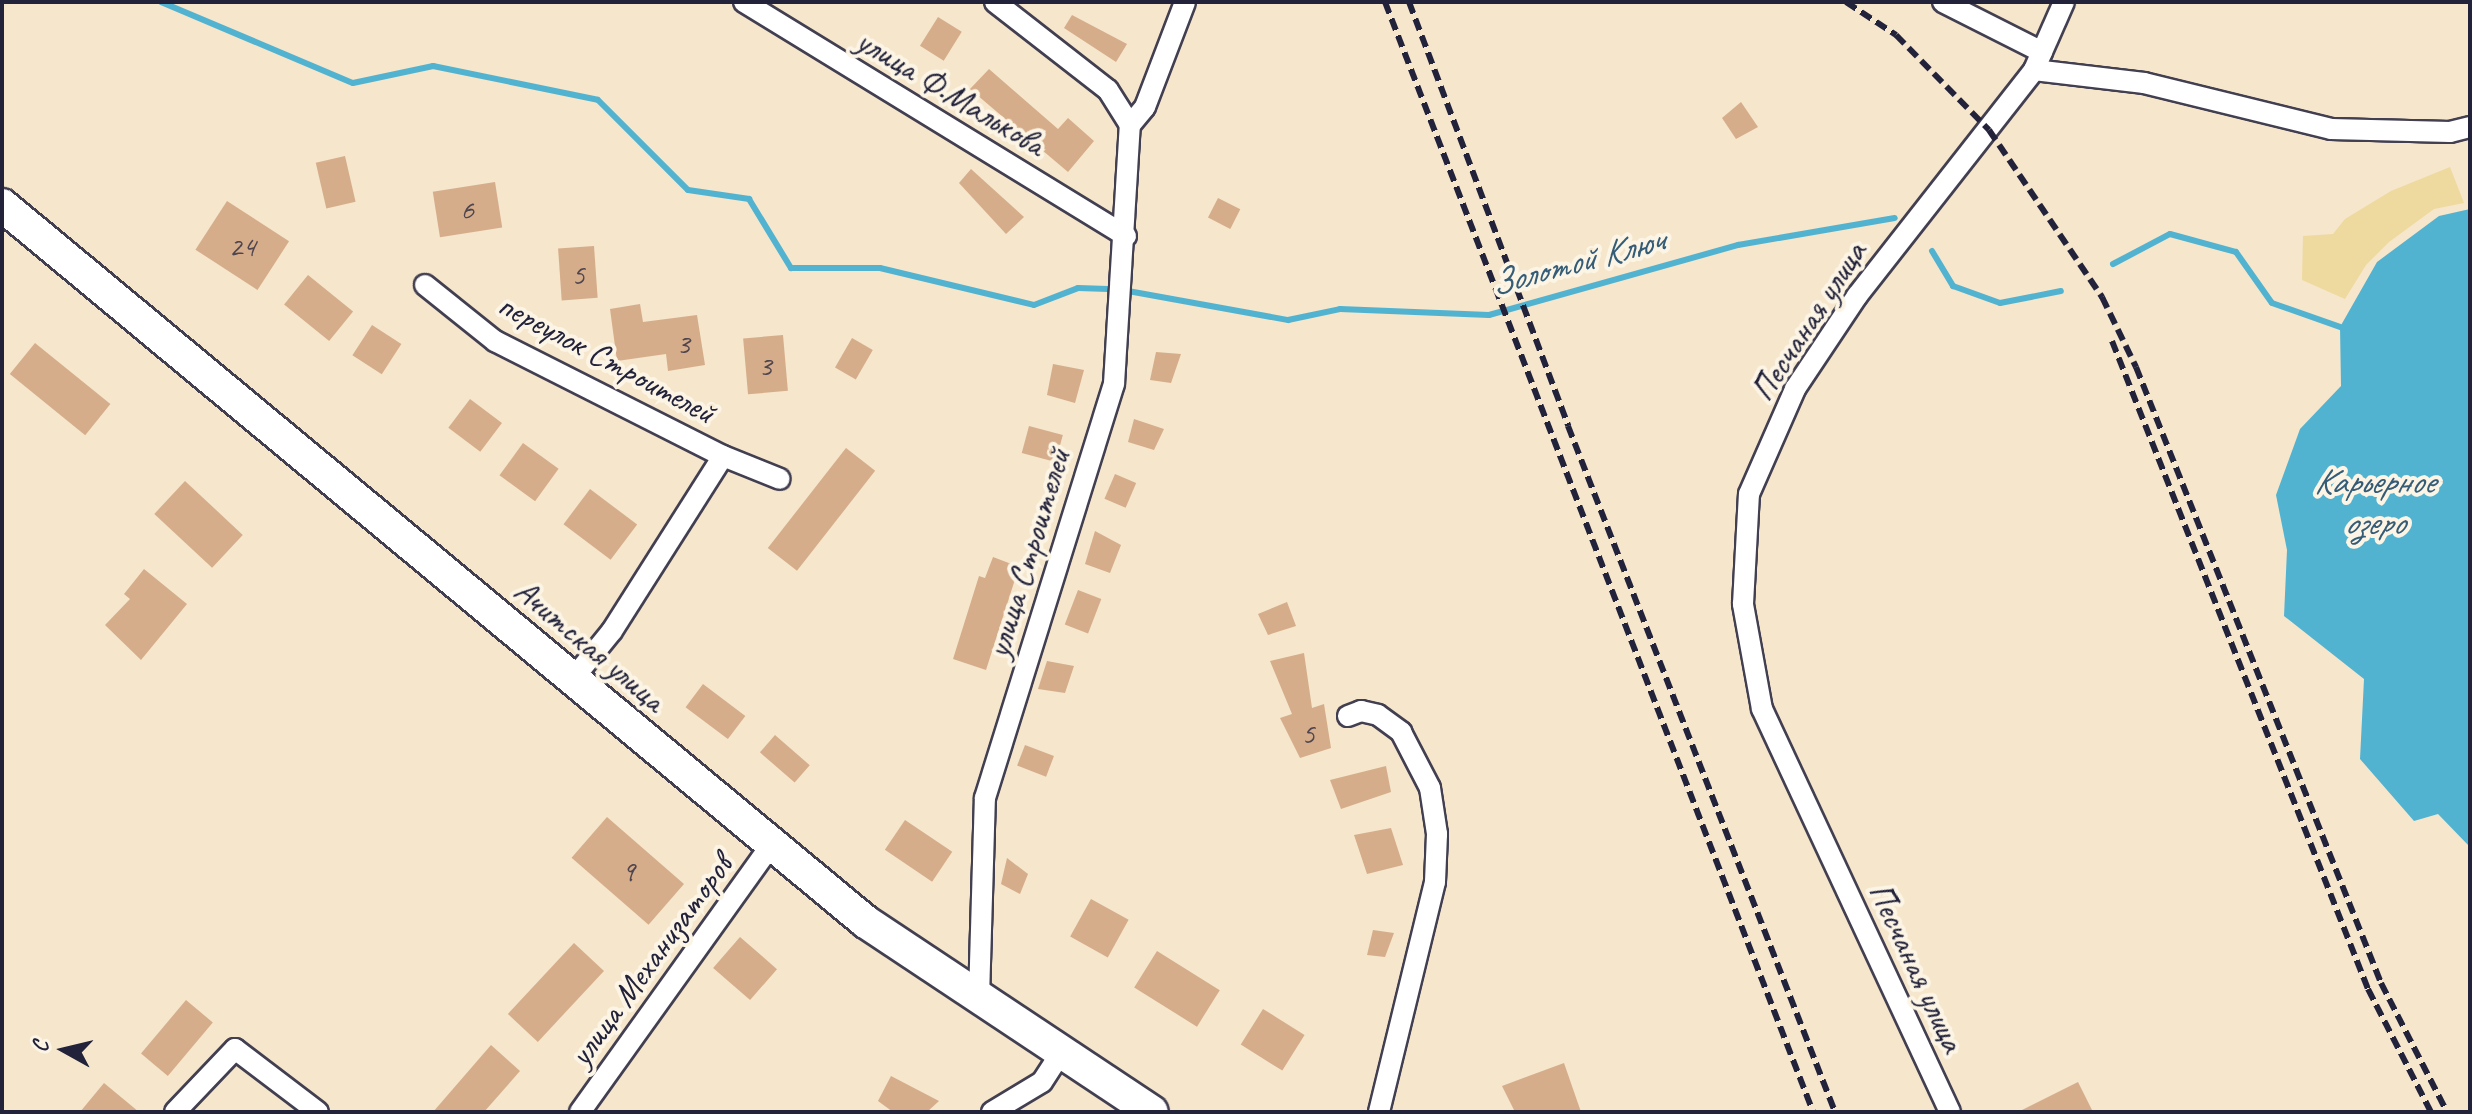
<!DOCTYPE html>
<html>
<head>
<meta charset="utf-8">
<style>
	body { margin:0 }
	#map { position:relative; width:2472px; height:1114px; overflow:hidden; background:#f5e6cc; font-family:Caveat,sans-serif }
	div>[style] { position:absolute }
	.sand>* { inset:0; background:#eeda9e }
	.water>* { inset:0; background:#52b3d1 }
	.stream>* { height:6px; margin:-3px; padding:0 3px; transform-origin:3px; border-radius:3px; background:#52b3d1 }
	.building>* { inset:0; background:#d6ad8a; transform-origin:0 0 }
	.roads { filter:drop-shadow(2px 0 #423f51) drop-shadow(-2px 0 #423f51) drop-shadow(0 2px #423f51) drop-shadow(0 -2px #423f51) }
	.street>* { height:20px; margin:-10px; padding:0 10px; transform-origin:10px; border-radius:10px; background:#fff }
	.primary>* { height:32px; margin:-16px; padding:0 16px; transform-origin:16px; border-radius:16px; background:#fff }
	.rail>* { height:6px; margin-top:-3px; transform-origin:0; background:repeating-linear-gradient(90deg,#22223b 0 12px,transparent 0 18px) }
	span { translate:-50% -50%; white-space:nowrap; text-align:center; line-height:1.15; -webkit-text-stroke:8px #fcf5e5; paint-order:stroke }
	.number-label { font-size:30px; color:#4f454f }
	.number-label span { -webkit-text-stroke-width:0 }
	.street-label { font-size:34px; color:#22223b }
	.water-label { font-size:36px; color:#355c77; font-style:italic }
	.frame { position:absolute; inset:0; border:4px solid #22223b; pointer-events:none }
	.north { position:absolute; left:24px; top:1010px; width:80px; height:80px; -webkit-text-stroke:6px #fcf5e5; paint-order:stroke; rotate:278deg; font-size:22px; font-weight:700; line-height:32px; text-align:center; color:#22223b }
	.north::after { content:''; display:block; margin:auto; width:28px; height:36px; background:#22223b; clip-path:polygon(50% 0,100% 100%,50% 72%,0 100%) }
</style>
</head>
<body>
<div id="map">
	<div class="sand">
		<i style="clip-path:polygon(2450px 167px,2464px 203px,2434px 209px,2389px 242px,2366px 265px,2345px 299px,2302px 280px,2303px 236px,2333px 234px,2345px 219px,2391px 191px)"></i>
	</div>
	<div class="water">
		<i style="clip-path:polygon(2470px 209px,2470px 847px,2438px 814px,2414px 821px,2360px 759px,2364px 679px,2284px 616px,2287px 550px,2276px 495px,2300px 429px,2341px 386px,2340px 327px,2377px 262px,2439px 216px)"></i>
	</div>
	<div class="stream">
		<i style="left:161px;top:2px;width:208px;rotate:22.9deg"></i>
		<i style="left:353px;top:83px;width:82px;rotate:-12deg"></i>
		<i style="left:433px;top:66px;width:168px;rotate:11.6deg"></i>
		<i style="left:598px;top:100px;width:127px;rotate:45deg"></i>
		<i style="left:688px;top:190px;width:62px;rotate:8.4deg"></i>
		<i style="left:749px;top:199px;width:81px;rotate:58.7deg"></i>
		<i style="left:791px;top:268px;width:89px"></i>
		<i style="left:880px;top:268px;width:158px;rotate:13.5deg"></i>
		<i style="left:1034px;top:305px;width:47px;rotate:-21.1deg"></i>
		<i style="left:1078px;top:288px;width:30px;rotate:2deg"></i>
		<i style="left:1932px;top:251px;width:41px;rotate:59deg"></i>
		<i style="left:1953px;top:286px;width:50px;rotate:19.9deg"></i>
		<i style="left:2000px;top:303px;width:62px;rotate:-11.1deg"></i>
		<i style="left:2113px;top:264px;width:64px;rotate:-27.8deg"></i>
		<i style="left:2170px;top:234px;width:68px;rotate:15.3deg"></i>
		<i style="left:2236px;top:252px;width:62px;rotate:54.8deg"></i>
		<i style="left:2272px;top:303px;width:78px;rotate:19.4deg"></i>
		<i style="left:1128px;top:291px;width:163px;rotate:10.3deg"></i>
		<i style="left:1288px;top:320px;width:53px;rotate:-11.9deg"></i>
		<i style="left:1340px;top:309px;width:149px;rotate:2.3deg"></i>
		<i style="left:1489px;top:315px;width:259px;rotate:-15.7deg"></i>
		<i style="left:1738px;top:245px;width:159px;rotate:-9.8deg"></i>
	</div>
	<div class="building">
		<i style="clip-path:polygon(1072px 15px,1127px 44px,1116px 62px,1064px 28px)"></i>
		<i style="left:938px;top:17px;width:28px;height:34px;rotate:32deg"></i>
		<i style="clip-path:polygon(989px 69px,1058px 129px,1068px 118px,1094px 141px,1068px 172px,970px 89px)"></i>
		<i style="clip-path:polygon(1741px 102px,1758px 127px,1736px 139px,1722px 118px)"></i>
		<i style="left:345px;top:156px;width:47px;height:30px;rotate:77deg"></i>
		<i style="clip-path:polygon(971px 169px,1024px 217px,1006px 234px,959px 183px)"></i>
		<i style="left:495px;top:182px;width:46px;height:63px;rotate:81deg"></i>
		<i style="left:1218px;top:198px;width:25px;height:22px;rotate:27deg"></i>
		<i style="left:227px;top:201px;width:74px;height:58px;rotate:33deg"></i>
		<i style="left:594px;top:246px;width:52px;height:36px;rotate:86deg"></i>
		<i style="left:308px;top:275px;width:58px;height:38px;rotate:39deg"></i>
		<i style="clip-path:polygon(640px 304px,643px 322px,697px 315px,705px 365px,668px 371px,666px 354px,617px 361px,610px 309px)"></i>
		<i style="left:372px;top:325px;width:35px;height:36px;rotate:33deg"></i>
		<i style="left:783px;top:335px;width:56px;height:40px;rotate:85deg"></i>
		<i style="left:852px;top:338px;width:24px;height:34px;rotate:30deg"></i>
		<i style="left:35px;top:343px;width:97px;height:40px;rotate:39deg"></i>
		<i style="clip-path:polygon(1156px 352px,1181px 354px,1171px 383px,1150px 380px)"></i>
		<i style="clip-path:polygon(1053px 364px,1084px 370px,1075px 403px,1047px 395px)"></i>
		<i style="left:470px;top:399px;width:40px;height:36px;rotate:37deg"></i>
		<i style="clip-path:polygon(1134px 419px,1164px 429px,1154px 450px,1128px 442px)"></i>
		<i style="left:1029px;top:426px;width:35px;height:28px;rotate:15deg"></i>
		<i style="left:523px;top:443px;width:44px;height:40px;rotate:36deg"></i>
		<i style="left:846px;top:448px;width:37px;height:127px;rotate:38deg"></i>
		<i style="left:1115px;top:474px;width:23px;height:27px;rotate:23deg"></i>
		<i style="left:185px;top:481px;width:79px;height:45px;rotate:43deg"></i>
		<i style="left:590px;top:489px;width:59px;height:44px;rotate:37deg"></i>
		<i style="clip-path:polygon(1095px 531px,1121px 545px,1110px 573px,1085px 564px)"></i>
		<i style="clip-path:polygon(993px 557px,1019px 567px,986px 670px,953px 659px,979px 576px,985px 578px)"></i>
		<i style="clip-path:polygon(144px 569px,187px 604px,141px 660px,105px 625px,130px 599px,124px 594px)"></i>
		<i style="left:1078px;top:590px;width:25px;height:37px;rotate:21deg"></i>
		<i style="clip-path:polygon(1287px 602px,1296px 626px,1268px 635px,1258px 614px)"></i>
		<i style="clip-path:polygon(1304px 653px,1312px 708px,1324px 704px,1331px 748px,1300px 758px,1280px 718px,1292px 714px,1270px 661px)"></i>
		<i style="clip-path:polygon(1047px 661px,1074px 666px,1065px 693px,1038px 689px)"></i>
		<i style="left:703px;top:684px;width:53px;height:29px;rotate:37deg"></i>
		<i style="left:775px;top:735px;width:46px;height:23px;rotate:41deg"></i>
		<i style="left:1025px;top:745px;width:31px;height:22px;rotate:21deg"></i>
		<i style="clip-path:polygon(1386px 766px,1391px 792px,1341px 809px,1330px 780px)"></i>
		<i style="left:607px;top:817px;width:102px;height:54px;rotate:41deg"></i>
		<i style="left:905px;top:820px;width:57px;height:36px;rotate:34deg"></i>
		<i style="clip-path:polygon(1391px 828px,1403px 865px,1367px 874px,1354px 835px)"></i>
		<i style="clip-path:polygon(1007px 858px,1028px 874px,1020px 894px,1001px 884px)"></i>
		<i style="left:1091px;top:899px;width:43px;height:43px;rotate:29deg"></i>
		<i style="clip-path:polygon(1373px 930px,1394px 933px,1385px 957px,1367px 955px)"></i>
		<i style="left:740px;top:937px;width:49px;height:41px;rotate:41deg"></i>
		<i style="left:574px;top:943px;width:41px;height:97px;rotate:43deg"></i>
		<i style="left:1157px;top:951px;width:74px;height:43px;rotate:32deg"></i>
		<i style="left:186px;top:1000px;width:35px;height:70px;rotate:40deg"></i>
		<i style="left:1263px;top:1009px;width:49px;height:42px;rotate:32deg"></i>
		<i style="clip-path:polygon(491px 1045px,520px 1071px,484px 1112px,433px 1112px)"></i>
		<i style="clip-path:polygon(1564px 1063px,1581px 1112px,1515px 1112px,1502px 1086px)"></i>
		<i style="clip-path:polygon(891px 1076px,939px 1101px,927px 1112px,893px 1112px,878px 1101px)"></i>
		<i style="clip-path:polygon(2078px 1082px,2093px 1112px,2018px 1112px)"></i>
		<i style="clip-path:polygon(104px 1083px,139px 1112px,80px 1112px)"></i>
	</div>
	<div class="roads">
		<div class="street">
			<i style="left:744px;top:2px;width:448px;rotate:31.5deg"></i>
			<i style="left:995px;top:2px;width:143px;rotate:37.9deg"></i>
			<i style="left:1108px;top:90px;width:41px;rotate:57.8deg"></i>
			<i style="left:1943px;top:2px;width:111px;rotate:26.8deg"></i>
			<i style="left:2034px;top:70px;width:111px;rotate:6.7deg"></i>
			<i style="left:2144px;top:83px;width:193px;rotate:13.8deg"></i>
			<i style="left:2331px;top:129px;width:119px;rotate:1.4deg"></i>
			<i style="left:2450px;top:132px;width:21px;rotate:-14deg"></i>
			<i style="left:1130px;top:125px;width:23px;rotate:-50deg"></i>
			<i style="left:1145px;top:107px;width:112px;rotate:-69.1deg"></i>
			<i style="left:425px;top:285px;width:90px;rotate:38.7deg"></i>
			<i style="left:495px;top:341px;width:255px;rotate:26.8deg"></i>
			<i style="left:723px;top:456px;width:61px;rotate:22deg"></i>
			<i style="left:572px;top:680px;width:63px;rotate:-50.8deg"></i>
			<i style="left:612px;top:631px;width:207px;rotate:-57.6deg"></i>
			<i style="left:1348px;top:716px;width:14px;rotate:-21deg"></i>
			<i style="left:1361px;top:711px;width:17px;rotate:13deg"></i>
			<i style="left:1378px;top:715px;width:29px;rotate:36deg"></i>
			<i style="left:1401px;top:732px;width:63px;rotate:62.6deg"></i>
			<i style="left:1430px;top:788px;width:47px;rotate:81.3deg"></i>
			<i style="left:1437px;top:834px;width:48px;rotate:92.4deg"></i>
			<i style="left:1435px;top:882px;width:237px;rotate:103.7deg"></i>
			<i style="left:979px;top:997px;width:199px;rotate:-88.3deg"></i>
			<i style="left:985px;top:798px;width:434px;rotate:-72.7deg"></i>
			<i style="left:1114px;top:384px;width:259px;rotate:-86.5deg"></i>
			<i style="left:175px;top:1112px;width:87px;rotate:-46.4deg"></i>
			<i style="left:235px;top:1049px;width:104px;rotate:37.2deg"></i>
			<i style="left:580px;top:1112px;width:328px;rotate:-54.4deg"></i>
			<i style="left:992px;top:1112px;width:58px;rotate:-31deg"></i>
			<i style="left:1042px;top:1082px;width:35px;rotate:-57deg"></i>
			<i style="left:1950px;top:1112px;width:445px;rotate:-115deg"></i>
			<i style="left:1762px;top:709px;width:107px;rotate:-100.3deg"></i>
			<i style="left:1743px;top:604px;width:110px;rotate:-86.9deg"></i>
			<i style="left:1749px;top:494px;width:115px;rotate:-66.3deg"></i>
			<i style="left:1795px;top:389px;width:112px;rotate:-56.3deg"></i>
			<i style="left:1857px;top:296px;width:287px;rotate:-51.9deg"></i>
			<i style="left:2034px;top:70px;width:74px;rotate:-66.2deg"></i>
		</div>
		<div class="primary">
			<i style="left:2px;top:205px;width:1123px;rotate:39.69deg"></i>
			<i style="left:866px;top:922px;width:343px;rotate:33.6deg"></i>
		</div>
	</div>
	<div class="rail">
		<i style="left:1385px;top:2px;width:1190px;rotate:68.91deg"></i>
		<i style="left:1409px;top:2px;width:453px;rotate:69.4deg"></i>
		<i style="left:1568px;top:426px;width:736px;rotate:68.73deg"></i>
		<i style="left:1846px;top:2px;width:60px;rotate:33.4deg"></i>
		<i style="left:1896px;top:35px;width:133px;rotate:45.6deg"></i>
		<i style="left:1989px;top:130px;width:202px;rotate:55.9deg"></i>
		<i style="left:2102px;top:297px;width:78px;rotate:64.1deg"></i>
		<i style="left:2136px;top:367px;width:663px;rotate:68.31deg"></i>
		<i style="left:2381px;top:983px;width:145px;rotate:62.9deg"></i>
		<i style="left:2112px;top:341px;width:697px;rotate:68.44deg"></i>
		<i style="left:2368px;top:989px;width:138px;rotate:62.9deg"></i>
	</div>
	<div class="number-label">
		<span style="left:467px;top:209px">6</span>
		<span style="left:242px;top:246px">24</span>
		<span style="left:578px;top:274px">5</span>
		<span style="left:683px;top:343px">3</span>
		<span style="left:765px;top:365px">3</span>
		<span style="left:1308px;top:733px">5</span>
		<span style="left:628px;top:871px">9</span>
	</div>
	<div class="street-label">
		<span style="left:951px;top:92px;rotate:31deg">улица Ф.Малькова</span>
		<span style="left:1808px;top:321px;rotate:-57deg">Песчаная улица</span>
		<span style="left:607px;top:358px;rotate:28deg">переулок Строителей</span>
		<span style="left:1028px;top:553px;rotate:-73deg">улица Строителей</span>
		<span style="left:590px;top:645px;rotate:40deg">Ачитская улица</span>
		<span style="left:650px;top:960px;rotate:-54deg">улица Механизаторов</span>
		<span style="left:1917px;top:967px;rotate:65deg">Песчаная улица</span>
	</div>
	<div class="water-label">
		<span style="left:1577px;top:262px;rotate:-15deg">Золотой Ключ</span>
		<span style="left:2374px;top:502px">Карьерное<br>озеро</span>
	</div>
	<div class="frame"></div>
	<div class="north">С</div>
</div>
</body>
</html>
